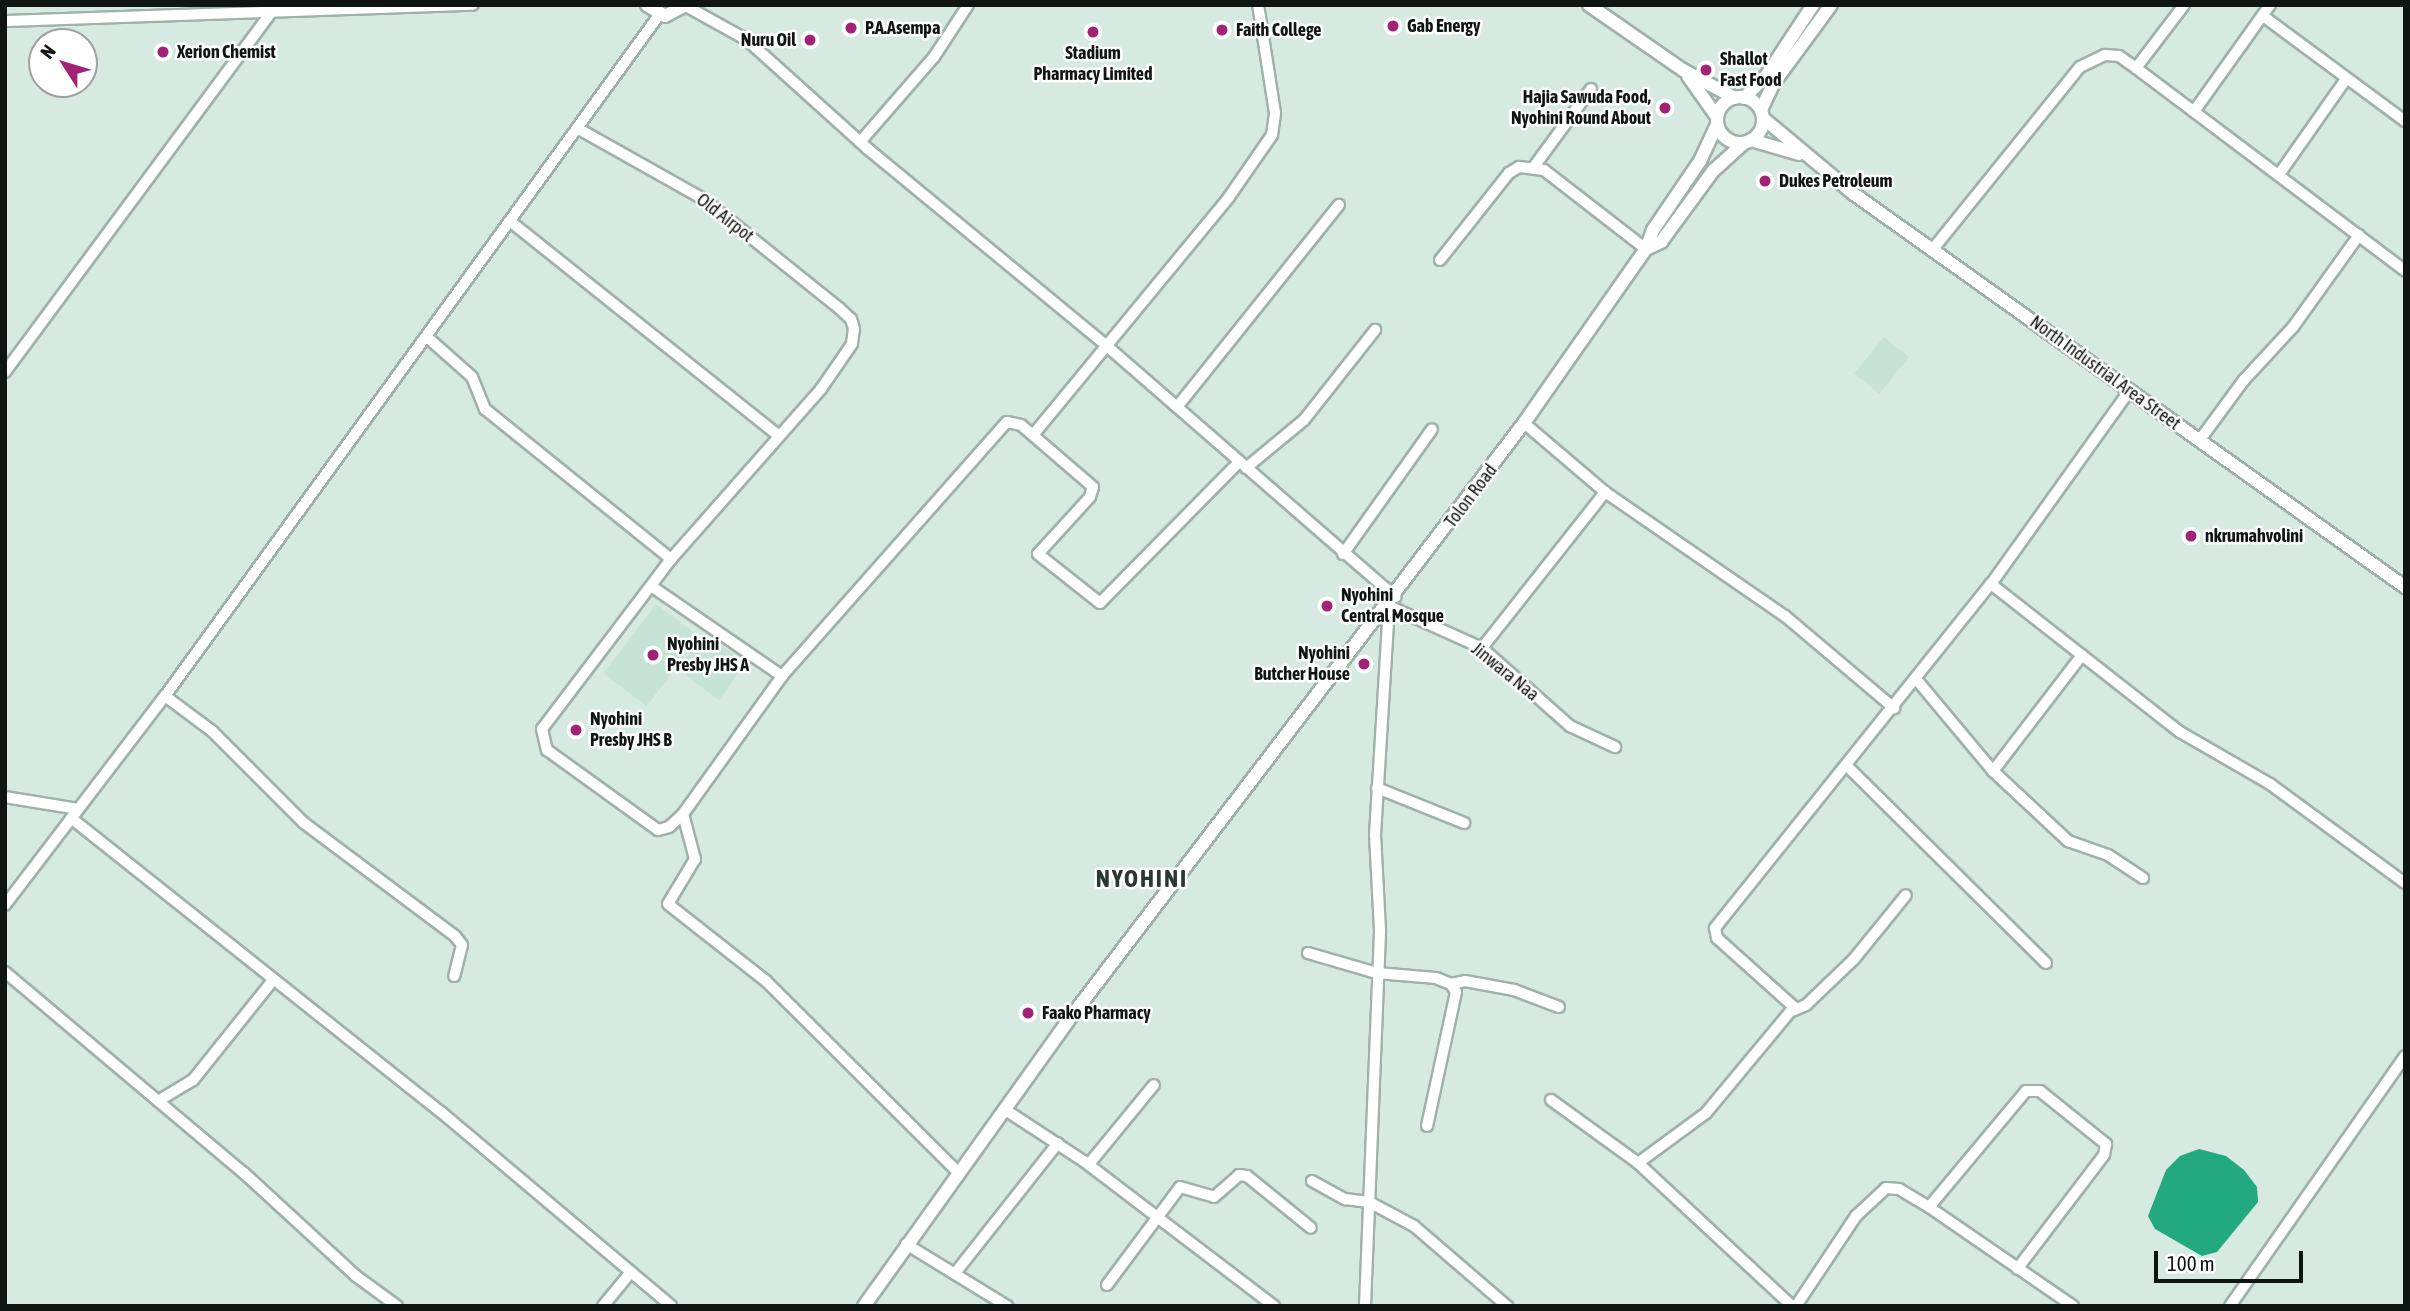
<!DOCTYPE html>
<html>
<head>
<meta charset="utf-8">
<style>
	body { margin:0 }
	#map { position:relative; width:2410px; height:1311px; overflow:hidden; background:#d6eae1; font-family:"Asap Condensed",sans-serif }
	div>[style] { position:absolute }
	.built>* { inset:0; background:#c6e3d6; transform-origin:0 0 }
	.water>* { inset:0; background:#22a97f }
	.roads { filter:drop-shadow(2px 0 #9fb2a9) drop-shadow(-2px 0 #9fb2a9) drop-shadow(0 2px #9fb2a9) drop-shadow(0 -2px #9fb2a9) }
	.minor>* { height:10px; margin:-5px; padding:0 5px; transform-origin:5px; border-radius:5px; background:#fff }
	.major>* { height:12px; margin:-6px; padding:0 6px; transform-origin:6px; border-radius:6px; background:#fff }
	.major>.ring { margin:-6px; padding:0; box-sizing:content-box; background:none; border:12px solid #fff; border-radius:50% }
	.dots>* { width:19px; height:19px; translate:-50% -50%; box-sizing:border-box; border:4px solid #fff; border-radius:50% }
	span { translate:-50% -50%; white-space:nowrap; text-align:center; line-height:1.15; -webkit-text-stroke:5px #fff; paint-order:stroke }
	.poi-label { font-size:18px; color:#0e1512; font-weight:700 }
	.left { translate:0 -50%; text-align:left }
	.right { translate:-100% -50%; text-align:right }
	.street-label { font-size:18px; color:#0e1512 }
	.district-label { font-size:24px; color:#283932; font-weight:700; letter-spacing:2px }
	.frame { position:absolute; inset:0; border:7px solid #0e1512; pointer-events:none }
	.north { position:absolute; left:28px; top:28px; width:70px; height:70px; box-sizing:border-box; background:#fff; border:2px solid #9fa1a0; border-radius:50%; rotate:307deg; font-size:19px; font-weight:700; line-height:28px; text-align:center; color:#0e1512 }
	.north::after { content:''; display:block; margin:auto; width:24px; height:32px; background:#a22375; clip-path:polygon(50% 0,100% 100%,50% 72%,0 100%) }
	.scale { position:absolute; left:2154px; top:1251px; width:149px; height:32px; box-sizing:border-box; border:4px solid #0e1512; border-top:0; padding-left:9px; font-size:21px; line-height:24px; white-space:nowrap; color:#0e1512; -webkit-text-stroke:5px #fff; paint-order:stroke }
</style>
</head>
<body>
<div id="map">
	<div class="built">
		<i style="left:1884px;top:337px;width:32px;height:47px;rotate:39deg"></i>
		<i style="left:656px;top:604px;width:54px;height:87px;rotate:37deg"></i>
		<i style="clip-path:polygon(701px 637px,709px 643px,714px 640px,745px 663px,719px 700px,685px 675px,691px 667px,684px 662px)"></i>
	</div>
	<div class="water">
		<i style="clip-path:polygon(2199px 1149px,2226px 1156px,2244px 1170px,2257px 1187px,2258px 1202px,2217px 1252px,2202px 1256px,2155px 1229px,2148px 1216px,2166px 1170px,2180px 1156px)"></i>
	</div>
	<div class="roads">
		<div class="minor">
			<i style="left:686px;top:6px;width:70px;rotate:29.1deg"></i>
			<i style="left:747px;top:40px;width:163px;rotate:42deg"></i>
			<i style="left:868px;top:149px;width:311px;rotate:39.5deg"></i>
			<i style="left:1108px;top:347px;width:381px;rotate:41deg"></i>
			<i style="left:2263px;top:16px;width:177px;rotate:36.5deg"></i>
			<i style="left:5px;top:21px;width:468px;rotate:-2deg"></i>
			<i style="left:2136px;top:68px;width:79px;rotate:-52.7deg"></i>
			<i style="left:2195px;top:110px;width:129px;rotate:-54.5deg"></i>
			<i style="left:579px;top:129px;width:142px;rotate:29.4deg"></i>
			<i style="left:703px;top:199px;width:174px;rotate:38.7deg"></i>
			<i style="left:839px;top:308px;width:16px;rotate:43deg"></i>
			<i style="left:851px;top:319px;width:10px;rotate:73deg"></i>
			<i style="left:854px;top:329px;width:15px;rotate:98deg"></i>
			<i style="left:852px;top:344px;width:55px;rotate:124.6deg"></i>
			<i style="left:821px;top:389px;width:227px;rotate:131.4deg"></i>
			<i style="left:671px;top:559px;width:213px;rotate:127.2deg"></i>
			<i style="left:542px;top:729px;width:22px;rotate:77deg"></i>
			<i style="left:547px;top:750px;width:137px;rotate:35.8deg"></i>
			<i style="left:658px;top:830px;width:11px;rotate:-15deg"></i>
			<i style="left:669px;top:827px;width:19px;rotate:-43deg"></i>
			<i style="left:683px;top:814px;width:170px;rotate:-54.3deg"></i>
			<i style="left:782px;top:676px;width:339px;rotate:-48.5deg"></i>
			<i style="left:1007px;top:422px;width:14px;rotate:12deg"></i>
			<i style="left:1021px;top:425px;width:95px;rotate:40.7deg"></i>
			<i style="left:1093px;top:487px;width:10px;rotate:107deg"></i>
			<i style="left:1090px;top:497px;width:77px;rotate:132.4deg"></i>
			<i style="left:1038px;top:554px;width:79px;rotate:38.3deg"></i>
			<i style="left:1100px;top:603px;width:198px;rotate:-45.4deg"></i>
			<i style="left:860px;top:142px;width:113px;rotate:-49deg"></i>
			<i style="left:934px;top:57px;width:62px;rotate:-56.8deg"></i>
			<i style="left:1533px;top:168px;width:98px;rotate:-53.7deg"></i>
			<i style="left:2280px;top:173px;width:115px;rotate:-54.9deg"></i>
			<i style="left:511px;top:222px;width:340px;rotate:38.6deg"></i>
			<i style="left:1933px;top:249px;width:234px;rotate:-51.1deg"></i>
			<i style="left:2080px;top:67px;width:28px;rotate:-26deg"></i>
			<i style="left:2105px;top:55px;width:14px;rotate:4deg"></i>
			<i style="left:2119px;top:56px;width:21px;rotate:35deg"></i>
			<i style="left:2136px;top:68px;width:337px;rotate:37deg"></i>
			<i style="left:1440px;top:260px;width:111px;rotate:-51.6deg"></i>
			<i style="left:1509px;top:173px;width:12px;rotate:-31deg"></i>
			<i style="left:1519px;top:167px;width:25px;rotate:7deg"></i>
			<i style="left:1544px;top:170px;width:129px;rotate:37.8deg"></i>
			<i style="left:427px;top:337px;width:60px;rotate:41.6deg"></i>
			<i style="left:472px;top:377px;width:35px;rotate:68deg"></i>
			<i style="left:485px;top:409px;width:239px;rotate:38.9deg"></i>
			<i style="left:5px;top:372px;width:447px;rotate:-53.5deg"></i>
			<i style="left:1177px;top:407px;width:259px;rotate:-51.3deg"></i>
			<i style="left:1524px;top:423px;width:106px;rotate:40.4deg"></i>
			<i style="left:1605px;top:492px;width:219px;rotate:34.6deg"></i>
			<i style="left:1785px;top:616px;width:143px;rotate:40.2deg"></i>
			<i style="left:1033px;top:435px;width:308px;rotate:-50.5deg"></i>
			<i style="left:1229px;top:197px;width:75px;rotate:-55.3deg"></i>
			<i style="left:1272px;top:135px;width:22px;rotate:-82deg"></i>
			<i style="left:1275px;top:113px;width:109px;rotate:-98.9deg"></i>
			<i style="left:2199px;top:441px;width:76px;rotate:-53.6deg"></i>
			<i style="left:2244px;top:380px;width:72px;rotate:-47.2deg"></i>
			<i style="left:2293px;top:327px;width:113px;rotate:-54.3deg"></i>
			<i style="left:1246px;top:468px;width:75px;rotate:-39.6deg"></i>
			<i style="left:1304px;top:420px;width:115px;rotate:-51.7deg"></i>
			<i style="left:1343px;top:554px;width:153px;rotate:-54.5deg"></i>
			<i style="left:1991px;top:584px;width:240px;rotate:38.1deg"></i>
			<i style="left:2180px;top:732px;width:104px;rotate:30deg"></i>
			<i style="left:2270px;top:784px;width:167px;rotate:36.3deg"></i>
			<i style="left:651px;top:586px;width:159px;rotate:34.5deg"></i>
			<i style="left:1482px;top:648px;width:199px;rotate:-51.7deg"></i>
			<i style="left:1916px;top:679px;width:120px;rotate:50.1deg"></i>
			<i style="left:1993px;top:771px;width:103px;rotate:43deg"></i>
			<i style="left:2068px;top:841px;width:42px;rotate:19.3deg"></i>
			<i style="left:2108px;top:855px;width:42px;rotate:33.3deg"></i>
			<i style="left:165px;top:696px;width:59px;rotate:36.7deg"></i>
			<i style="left:212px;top:731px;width:130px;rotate:45deg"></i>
			<i style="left:304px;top:823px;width:189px;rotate:36.8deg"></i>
			<i style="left:455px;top:936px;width:11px;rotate:52deg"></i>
			<i style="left:462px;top:945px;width:32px;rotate:104deg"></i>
			<i style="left:1847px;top:766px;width:280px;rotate:44.7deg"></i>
			<i style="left:1993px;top:771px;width:146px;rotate:-52.5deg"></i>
			<i style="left:1377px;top:788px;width:94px;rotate:21.9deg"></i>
			<i style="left:5px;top:797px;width:74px;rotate:9.3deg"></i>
			<i style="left:683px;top:814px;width:47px;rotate:75.1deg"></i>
			<i style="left:695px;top:859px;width:52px;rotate:121deg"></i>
			<i style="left:668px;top:904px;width:125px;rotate:38.2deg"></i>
			<i style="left:766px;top:981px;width:271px;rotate:44.9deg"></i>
			<i style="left:71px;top:818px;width:473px;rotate:38.5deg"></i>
			<i style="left:441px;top:1112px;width:301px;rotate:40.1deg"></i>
			<i style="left:5px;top:905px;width:263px;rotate:-52.6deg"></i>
			<i style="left:165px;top:696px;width:841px;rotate:-54.04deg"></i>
			<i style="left:1308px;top:953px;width:72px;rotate:16.2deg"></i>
			<i style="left:1377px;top:973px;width:59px;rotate:4.8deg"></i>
			<i style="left:1436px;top:978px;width:16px;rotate:22deg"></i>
			<i style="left:1451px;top:984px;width:9px;rotate:58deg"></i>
			<i style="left:1456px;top:992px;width:137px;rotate:102.2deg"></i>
			<i style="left:5px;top:972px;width:312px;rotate:40.1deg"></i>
			<i style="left:244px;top:1173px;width:152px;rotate:42.6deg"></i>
			<i style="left:356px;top:1276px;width:51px;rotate:36.2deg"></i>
			<i style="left:1451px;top:984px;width:14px;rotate:-12deg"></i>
			<i style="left:1465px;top:981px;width:50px;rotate:10.4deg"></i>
			<i style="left:1514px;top:990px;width:48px;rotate:20.7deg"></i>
			<i style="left:1792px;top:1011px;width:15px;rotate:-23deg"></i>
			<i style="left:1806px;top:1005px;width:66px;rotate:-43.8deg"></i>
			<i style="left:1854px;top:959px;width:82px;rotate:-50.9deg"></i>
			<i style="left:1551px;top:1100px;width:107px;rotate:35.9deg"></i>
			<i style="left:1638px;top:1163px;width:210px;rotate:42.9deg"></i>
			<i style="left:158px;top:1101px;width:41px;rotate:-31deg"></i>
			<i style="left:193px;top:1080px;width:129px;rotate:-51.3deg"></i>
			<i style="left:1004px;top:1109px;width:97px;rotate:33.2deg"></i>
			<i style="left:1085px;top:1162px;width:238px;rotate:37.3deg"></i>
			<i style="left:1638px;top:1163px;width:84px;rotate:-36.3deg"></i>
			<i style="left:1706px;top:1113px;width:138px;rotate:-50.3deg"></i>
			<i style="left:1794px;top:1007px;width:103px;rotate:-138.1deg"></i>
			<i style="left:1717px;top:938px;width:10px;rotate:-101deg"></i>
			<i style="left:1715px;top:928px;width:441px;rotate:-51.3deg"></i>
			<i style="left:1991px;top:584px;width:239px;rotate:-54.4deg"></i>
			<i style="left:1089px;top:1164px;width:102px;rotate:-50.6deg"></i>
			<i style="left:1312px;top:1181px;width:38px;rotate:29deg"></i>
			<i style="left:1345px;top:1199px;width:24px;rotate:7deg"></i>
			<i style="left:1369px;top:1202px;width:51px;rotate:28.1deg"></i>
			<i style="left:1414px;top:1226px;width:123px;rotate:40.7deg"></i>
			<i style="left:1929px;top:1207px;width:151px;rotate:-50.1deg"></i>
			<i style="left:2026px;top:1091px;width:14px"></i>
			<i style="left:2040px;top:1091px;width:85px;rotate:38.8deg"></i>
			<i style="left:2106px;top:1144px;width:11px;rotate:100deg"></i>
			<i style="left:2104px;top:1155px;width:143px;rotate:127.3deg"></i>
			<i style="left:906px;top:1244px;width:119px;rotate:31.5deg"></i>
			<i style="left:956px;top:1272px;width:164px;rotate:-51.7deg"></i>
			<i style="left:1107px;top:1285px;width:122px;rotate:-53.3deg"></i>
			<i style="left:1180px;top:1187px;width:35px;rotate:16deg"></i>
			<i style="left:1214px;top:1197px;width:33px;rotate:-41deg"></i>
			<i style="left:1239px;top:1175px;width:8px;rotate:7deg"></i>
			<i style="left:1247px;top:1176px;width:82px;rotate:39.1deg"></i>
			<i style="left:603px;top:1306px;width:44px;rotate:-50.5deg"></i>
			<i style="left:1365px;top:1306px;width:376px;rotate:-87.7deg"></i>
			<i style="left:1380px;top:930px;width:95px;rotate:-93deg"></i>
			<i style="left:1375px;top:835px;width:229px;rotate:-86.5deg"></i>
			<i style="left:1389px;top:606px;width:102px;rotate:24.3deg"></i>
			<i style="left:1482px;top:648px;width:118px;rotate:41.6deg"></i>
			<i style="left:1570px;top:726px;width:50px;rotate:25deg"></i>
			<i style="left:1796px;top:1306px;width:108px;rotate:-56.3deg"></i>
			<i style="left:1856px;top:1216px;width:41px;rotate:-43deg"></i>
			<i style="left:1886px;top:1188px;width:13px;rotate:4deg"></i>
			<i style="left:1899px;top:1189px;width:35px;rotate:31deg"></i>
			<i style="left:1929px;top:1207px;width:175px;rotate:34.5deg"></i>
			<i style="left:2230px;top:1306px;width:305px;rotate:-55deg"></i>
		</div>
		<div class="major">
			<i style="left:647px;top:5px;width:21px;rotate:31deg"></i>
			<i style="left:665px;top:16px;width:24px;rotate:-28deg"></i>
			<i style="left:1589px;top:5px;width:114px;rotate:34.7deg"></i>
			<i style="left:1683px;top:70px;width:59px;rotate:28.3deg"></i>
			<i style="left:1688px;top:76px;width:50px;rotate:54.7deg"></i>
			<i class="ring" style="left:1717px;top:97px;width:34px;height:34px"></i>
			<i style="left:1744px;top:98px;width:31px;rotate:-45deg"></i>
			<i style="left:1766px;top:76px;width:85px;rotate:-56.5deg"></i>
			<i style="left:1761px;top:110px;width:29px;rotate:-65deg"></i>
			<i style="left:1773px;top:84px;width:98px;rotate:-53.7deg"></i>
			<i style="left:1763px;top:118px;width:119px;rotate:39.9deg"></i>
			<i style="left:1854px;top:194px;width:677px;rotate:35.5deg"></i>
			<i style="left:1751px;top:140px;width:50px;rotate:16.3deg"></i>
			<i style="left:1646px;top:249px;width:17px;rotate:-25deg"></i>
			<i style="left:1661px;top:242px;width:88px;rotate:-53.8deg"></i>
			<i style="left:1713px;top:171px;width:42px;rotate:-42.1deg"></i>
			<i style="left:864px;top:1306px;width:360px;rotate:-54.4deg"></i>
			<i style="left:1074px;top:1013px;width:742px;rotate:-52.67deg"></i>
			<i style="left:1524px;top:423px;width:213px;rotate:-55deg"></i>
			<i style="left:1646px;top:249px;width:20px;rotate:-70deg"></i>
			<i style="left:1653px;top:230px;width:83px;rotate:-55.7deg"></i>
			<i style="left:1700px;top:161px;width:40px;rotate:-65deg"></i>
		</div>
	</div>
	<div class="dots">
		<i style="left:1393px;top:26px;background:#a22375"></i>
		<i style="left:851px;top:28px;background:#a22375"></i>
		<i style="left:1222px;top:30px;background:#a22375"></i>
		<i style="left:1093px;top:32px;background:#a22375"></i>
		<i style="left:810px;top:40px;background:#a22375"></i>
		<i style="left:163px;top:52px;background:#a22375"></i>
		<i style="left:1706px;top:70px;background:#a22375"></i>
		<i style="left:1665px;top:108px;background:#a22375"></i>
		<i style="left:1765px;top:181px;background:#a22375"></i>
		<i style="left:2191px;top:536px;background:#a22375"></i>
		<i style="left:1327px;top:606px;background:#a22375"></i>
		<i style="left:653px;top:655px;background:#a22375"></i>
		<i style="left:1364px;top:664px;background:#a22375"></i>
		<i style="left:576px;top:730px;background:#a22375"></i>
		<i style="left:1028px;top:1013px;background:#a22375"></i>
	</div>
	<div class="poi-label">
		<span class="left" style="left:1407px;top:26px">Gab Energy</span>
		<span class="left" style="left:865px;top:28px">P.A.Asempa</span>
		<span class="left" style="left:1236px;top:30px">Faith College</span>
		<span class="right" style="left:796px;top:40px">Nuru Oil</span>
		<span class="left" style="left:177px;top:52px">Xerion Chemist</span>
		<span style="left:1093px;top:64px">Stadium<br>Pharmacy Limited</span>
		<span class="left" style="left:1720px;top:70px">Shallot<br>Fast Food</span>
		<span class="right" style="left:1651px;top:108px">Hajia Sawuda Food,<br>Nyohini Round About</span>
		<span class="left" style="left:1779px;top:181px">Dukes Petroleum</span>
		<span class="left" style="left:2205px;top:536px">nkrumahvolini</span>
		<span class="left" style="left:1341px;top:606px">Nyohini<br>Central Mosque</span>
		<span class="left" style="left:667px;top:655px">Nyohini<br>Presby JHS A</span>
		<span class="right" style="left:1350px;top:664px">Nyohini<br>Butcher House</span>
		<span class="left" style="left:590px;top:730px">Nyohini<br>Presby JHS B</span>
		<span class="left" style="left:1042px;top:1013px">Faako Pharmacy</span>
	</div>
	<div class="street-label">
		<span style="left:725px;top:218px;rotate:38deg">Old Airpot</span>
		<span style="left:2105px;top:373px;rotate:36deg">North Industrial Area Street</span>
		<span style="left:1471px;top:496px;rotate:-53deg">Tolon Road</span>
		<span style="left:1505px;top:672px;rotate:39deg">Jinwara Naa</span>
	</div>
	<div class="district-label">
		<span style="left:1142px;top:879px">NYOHINI</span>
	</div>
	<div class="frame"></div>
	<div class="north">N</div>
	<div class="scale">100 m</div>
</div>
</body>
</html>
